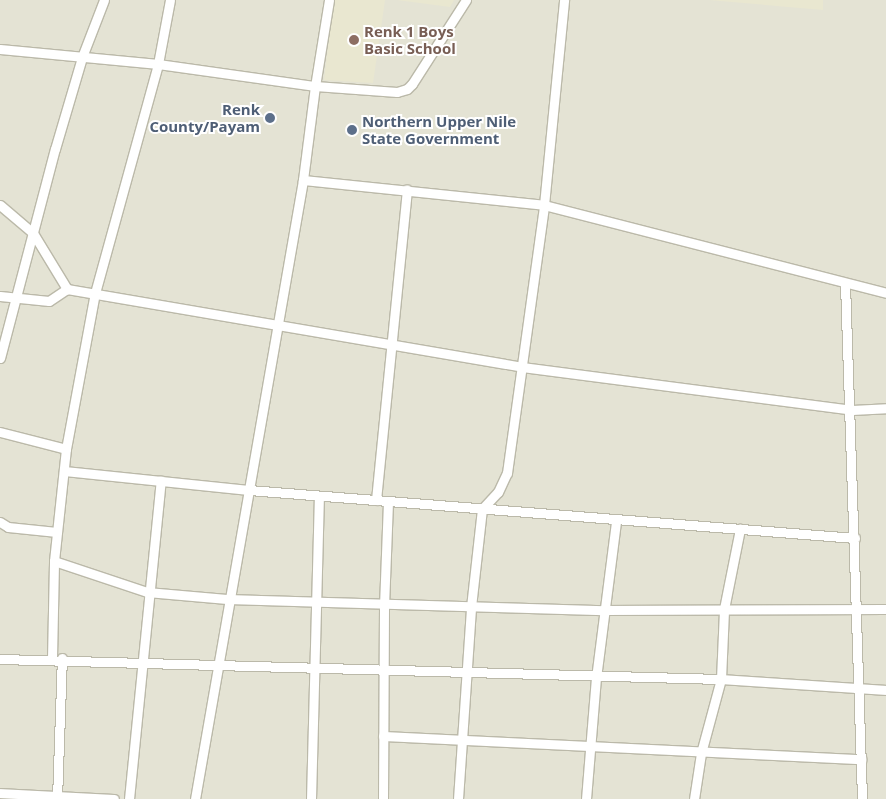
<!DOCTYPE html>
<html>
<head>
<meta charset="utf-8">
<style>
	body { margin:0 }
	#map { position:relative; width:886px; height:799px; overflow:hidden; background:#f1f0e5; font-family:"Open Sans",sans-serif }
	div>[style] { position:absolute }
	.residential>* { inset:0; background:#e4e3d4; transform-origin:0 0 }
	.education>* { inset:0; background:#e9e7d0 }
	.roads { filter:drop-shadow(1px 0 #bbb9a9) drop-shadow(-1px 0 #bbb9a9) drop-shadow(0 1px #bbb9a9) drop-shadow(0 -1px #bbb9a9) }
	.minor>* { height:9px; margin:-4.5px; padding:0 4.5px; transform-origin:4.5px; border-radius:4.5px; background:#fff }
	.dots>* { width:14px; height:14px; translate:-50% -50%; box-sizing:border-box; border:2px solid #fff; border-radius:50% }
	span { translate:-50% -50%; white-space:nowrap; text-align:center; line-height:1.15; -webkit-text-stroke:4px #fff; paint-order:stroke }
	.education-label { font-size:15px; color:#785e54; font-weight:700 }
	.left { translate:0 -50%; text-align:left }
	.service-label { font-size:15px; color:#4e5e75; font-weight:700 }
	.right { translate:-100% -50%; text-align:right }
</style>
</head>
<body>
<div id="map">
	<div class="residential">
		<i style="left:0;top:0;width:886px;height:799px"></i>
	</div>
	<div class="education">
		<i style="clip-path:polygon(334px 0,385px 0,373px 83px,324px 80px)"></i>
		<i style="clip-path:polygon(397px 0,454px 0,450px 7px)"></i>
		<i style="clip-path:polygon(709px 0,823px 0,823px 10px)"></i>
	</div>
	<div class="roads">
		<div class="minor">
			<i style="left:329px;top:0;width:87px;rotate:99.2deg"></i>
			<i style="left:315px;top:86px;width:82px;rotate:4.2deg"></i>
			<i style="left:397px;top:92px;width:10px;rotate:-17deg"></i>
			<i style="left:407px;top:89px;width:7px;rotate:-45deg"></i>
			<i style="left:412px;top:84px;width:100px;rotate:-57.3deg"></i>
			<i style="left:0;top:49px;width:159px;rotate:5.4deg"></i>
			<i style="left:158px;top:64px;width:159px;rotate:8deg"></i>
			<i style="left:315px;top:86px;width:95px;rotate:97.3deg"></i>
			<i style="left:303px;top:180px;width:242px;rotate:5.9deg"></i>
			<i style="left:544px;top:205px;width:353px;rotate:14.4deg"></i>
			<i style="left:0;top:205px;width:43px;rotate:40.3deg"></i>
			<i style="left:33px;top:233px;width:66px;rotate:58.7deg"></i>
			<i style="left:67px;top:289px;width:462px;rotate:9.7deg"></i>
			<i style="left:522px;top:367px;width:333px;rotate:7.4deg"></i>
			<i style="left:852px;top:410px;width:34px;rotate:-3deg"></i>
			<i style="left:845px;top:283px;width:516px;rotate:88.11deg"></i>
			<i style="left:0;top:296px;width:49px;rotate:5.8deg"></i>
			<i style="left:49px;top:301px;width:22px;rotate:-34deg"></i>
			<i style="left:0;top:358px;width:216px;rotate:-75.3deg"></i>
			<i style="left:55px;top:149px;width:96px;rotate:-73.6deg"></i>
			<i style="left:82px;top:57px;width:61px;rotate:-68.9deg"></i>
			<i style="left:0;top:432px;width:68px;rotate:14.4deg"></i>
			<i style="left:64px;top:471px;width:186px;rotate:5.9deg"></i>
			<i style="left:249px;top:490px;width:608px;rotate:4.53deg"></i>
			<i style="left:376px;top:500px;width:312px;rotate:-84.3deg"></i>
			<i style="left:0;top:522px;width:9px;rotate:32deg"></i>
			<i style="left:8px;top:527px;width:49px;rotate:5.8deg"></i>
			<i style="left:54px;top:561px;width:98px;rotate:18.4deg"></i>
			<i style="left:147px;top:592px;width:80px;rotate:5deg"></i>
			<i style="left:227px;top:599px;width:377px;rotate:1.7deg"></i>
			<i style="left:604px;top:610px;width:282px;rotate:-0.2deg"></i>
			<i style="left:52px;top:658px;width:97px;rotate:-88.8deg"></i>
			<i style="left:54px;top:561px;width:113px;rotate:-83.9deg"></i>
			<i style="left:66px;top:449px;width:159px;rotate:-79.5deg"></i>
			<i style="left:95px;top:293px;width:238px;rotate:-74.6deg"></i>
			<i style="left:158px;top:64px;width:65px;rotate:-79.4deg"></i>
			<i style="left:0;top:659px;width:721px;rotate:1.59deg"></i>
			<i style="left:721px;top:679px;width:165px;rotate:3.8deg"></i>
			<i style="left:383px;top:736px;width:479px;rotate:2.8deg"></i>
			<i style="left:0;top:793px;width:114px;rotate:3deg"></i>
			<i style="left:57px;top:799px;width:141px;rotate:-88deg"></i>
			<i style="left:129px;top:799px;width:320px;rotate:-84.3deg"></i>
			<i style="left:195px;top:799px;width:628px;rotate:-80.1deg"></i>
			<i style="left:311px;top:799px;width:303px;rotate:-88.5deg"></i>
			<i style="left:383px;top:799px;width:193px;rotate:-89.7deg"></i>
			<i style="left:384px;top:606px;width:105px;rotate:-87.8deg"></i>
			<i style="left:458px;top:799px;width:192px;rotate:-86.1deg"></i>
			<i style="left:471px;top:607px;width:99px;rotate:-83.6deg"></i>
			<i style="left:482px;top:509px;width:23px;rotate:-47deg"></i>
			<i style="left:498px;top:492px;width:21px;rotate:-65deg"></i>
			<i style="left:507px;top:473px;width:271px;rotate:-82.1deg"></i>
			<i style="left:544px;top:205px;width:206px;rotate:-84.4deg"></i>
			<i style="left:586px;top:799px;width:121px;rotate:-85.3deg"></i>
			<i style="left:596px;top:678px;width:158px;rotate:-82.7deg"></i>
			<i style="left:694px;top:799px;width:47px;rotate:-81.3deg"></i>
			<i style="left:701px;top:753px;width:77px;rotate:-74.9deg"></i>
			<i style="left:721px;top:679px;width:70px;rotate:-87.5deg"></i>
			<i style="left:724px;top:609px;width:82px;rotate:-78.7deg"></i>
		</div>
	</div>
	<div class="dots">
		<i style="left:354px;top:40px;background:#8d6e63"></i>
		<i style="left:270px;top:118px;background:#5c6f8a"></i>
		<i style="left:352px;top:130px;background:#5c6f8a"></i>
	</div>
	<div class="education-label">
		<span class="left" style="left:364px;top:40px">Renk 1 Boys<br>Basic School</span>
	</div>
	<div class="service-label">
		<span class="right" style="left:260px;top:118px">Renk<br>County/Payam</span>
		<span class="left" style="left:362px;top:130px">Northern Upper Nile<br>State Government</span>
	</div>
</div>
</body>
</html>
